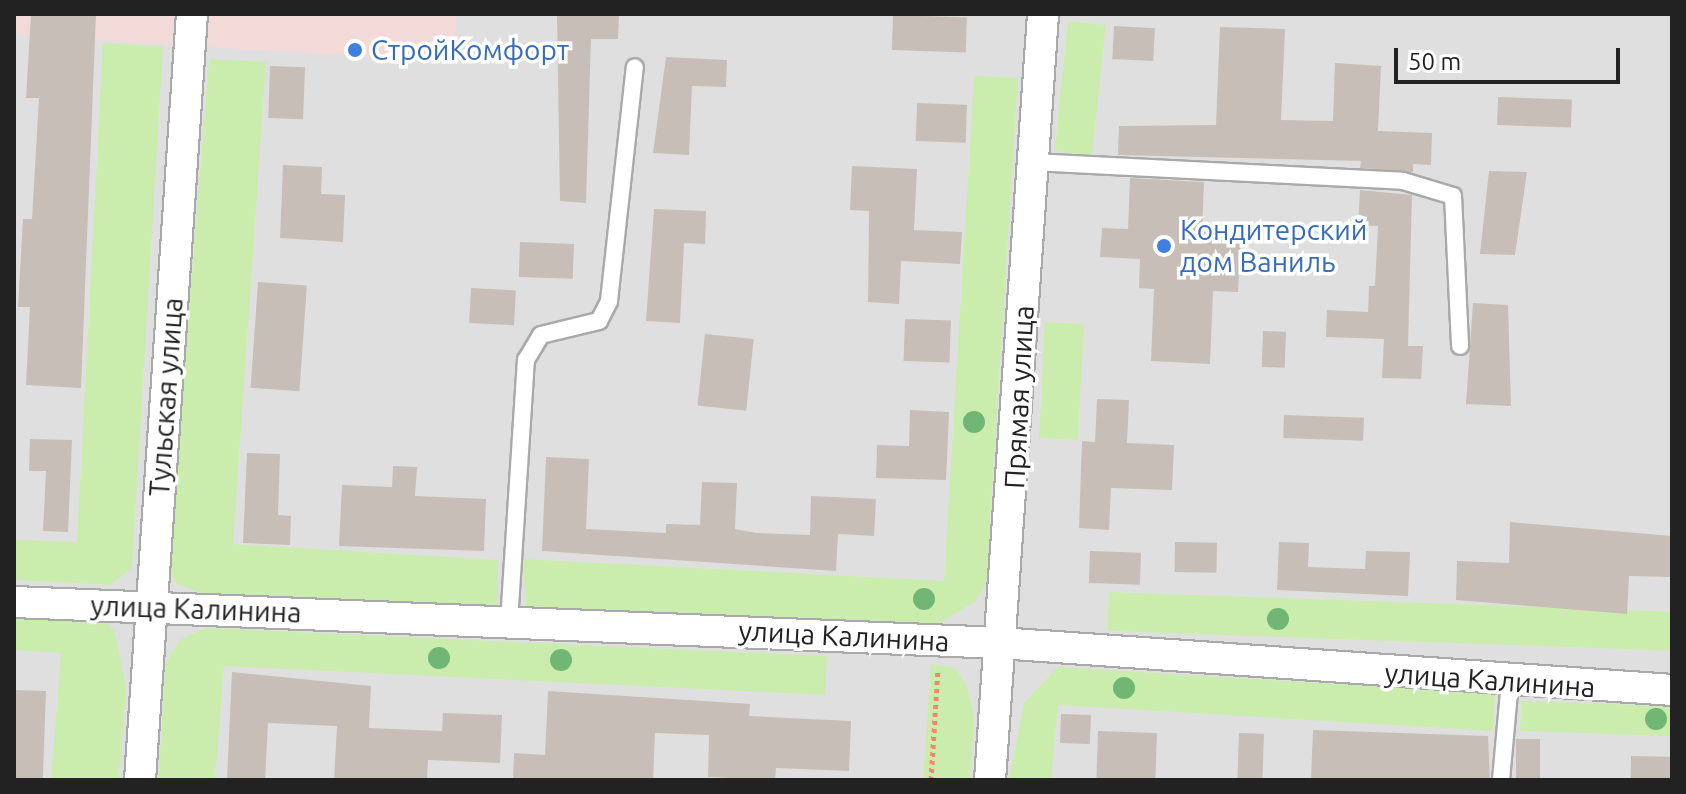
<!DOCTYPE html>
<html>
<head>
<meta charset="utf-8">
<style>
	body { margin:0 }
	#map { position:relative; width:1686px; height:794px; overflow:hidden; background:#f2efe8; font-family:Ubuntu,sans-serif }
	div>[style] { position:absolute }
	.residential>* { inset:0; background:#e0dfdf; transform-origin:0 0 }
	.commercial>* { inset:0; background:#f2dad8 }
	.grass>* { inset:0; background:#caedae; transform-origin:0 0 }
	.building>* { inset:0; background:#c7bfb7; transform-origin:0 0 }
	.path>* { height:5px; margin-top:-2.5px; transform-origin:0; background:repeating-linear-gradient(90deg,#fe826d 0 4px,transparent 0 8px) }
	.roads { filter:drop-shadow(2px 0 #a9a9a9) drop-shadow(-2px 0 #a9a9a9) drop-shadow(0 2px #a9a9a9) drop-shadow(0 -2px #a9a9a9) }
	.lane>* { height:16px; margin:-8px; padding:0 8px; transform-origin:8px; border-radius:8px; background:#fff }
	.street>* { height:30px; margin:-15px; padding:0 15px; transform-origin:15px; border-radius:15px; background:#fff }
	.trees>* { width:22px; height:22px; margin:-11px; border-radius:50%; background:#72b676 }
	.dots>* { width:22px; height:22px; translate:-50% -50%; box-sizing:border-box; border:4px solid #fff; border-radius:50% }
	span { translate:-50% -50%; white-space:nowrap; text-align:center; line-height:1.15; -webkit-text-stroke:7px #fff; paint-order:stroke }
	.shop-label { font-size:28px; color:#366cbe }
	.left { translate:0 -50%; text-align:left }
	.street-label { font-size:28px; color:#222 }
	.frame { position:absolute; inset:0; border:16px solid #222; pointer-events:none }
	.scale { position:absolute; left:1394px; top:48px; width:226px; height:36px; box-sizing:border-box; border:4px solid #222; border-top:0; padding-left:10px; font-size:24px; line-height:28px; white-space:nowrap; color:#222; -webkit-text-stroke:6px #fff; paint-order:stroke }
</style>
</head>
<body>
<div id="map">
	<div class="residential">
		<i style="left:14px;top:14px;width:1658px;height:766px"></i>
	</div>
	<div class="commercial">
		<i style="clip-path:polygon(14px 14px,457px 14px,453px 62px,14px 35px)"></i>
	</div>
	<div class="grass">
		<i style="left:1068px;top:21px;width:38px;height:131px;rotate:6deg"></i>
		<i style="clip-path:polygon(103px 43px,163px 47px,132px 567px,111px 585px,14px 580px,14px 540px,77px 542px)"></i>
		<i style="clip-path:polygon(209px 59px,266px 62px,233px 544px,498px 560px,498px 606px,202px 593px,176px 584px,169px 563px)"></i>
		<i style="clip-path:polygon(974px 76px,1018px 78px,986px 583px,976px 601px,933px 627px,526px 606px,523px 559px,944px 581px)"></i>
		<i style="left:1045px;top:322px;width:39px;height:116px;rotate:3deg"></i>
		<i style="left:1109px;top:592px;width:564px;height:39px;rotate:2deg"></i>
		<i style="clip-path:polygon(14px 616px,105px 620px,115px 633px,126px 688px,119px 780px,51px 780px,61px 653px,14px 650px)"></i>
		<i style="clip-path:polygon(205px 628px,827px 656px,825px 695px,224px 666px,215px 780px,158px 780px,166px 663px,180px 640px)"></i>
		<i style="clip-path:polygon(931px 664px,955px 668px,967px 686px,974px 717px,970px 780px,923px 780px)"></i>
		<i style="clip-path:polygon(1058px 667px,1495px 694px,1493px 731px,1058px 705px,1051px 780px,1009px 780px,1024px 703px)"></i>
		<i style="left:1521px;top:701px;width:151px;height:30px;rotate:2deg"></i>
	</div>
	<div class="building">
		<i style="clip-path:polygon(31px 14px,96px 14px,81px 388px,26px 385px,30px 307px,18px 307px,23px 219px,32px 219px,39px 98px,26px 98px)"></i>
		<i style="clip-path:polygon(557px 14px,619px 14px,618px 39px,591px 39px,586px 203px,560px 201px)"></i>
		<i style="left:893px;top:15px;width:74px;height:35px;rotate:2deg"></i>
		<i style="left:1114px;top:26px;width:41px;height:33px;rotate:3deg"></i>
		<i style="clip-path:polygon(1220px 27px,1285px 29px,1281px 120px,1333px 121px,1335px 63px,1381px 66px,1378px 131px,1432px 133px,1431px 165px,1413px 164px,1413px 172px,1360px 168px,1361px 161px,1118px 155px,1119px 126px,1216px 125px)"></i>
		<i style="clip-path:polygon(666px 57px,727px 60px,726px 87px,692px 86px,689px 155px,653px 153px)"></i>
		<i style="left:270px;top:66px;width:35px;height:52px;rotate:2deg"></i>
		<i style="left:1498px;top:97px;width:74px;height:28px;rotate:2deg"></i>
		<i style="left:917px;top:103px;width:50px;height:38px;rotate:2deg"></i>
		<i style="clip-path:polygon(283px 165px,322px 167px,321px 194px,345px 195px,343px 242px,280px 238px)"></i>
		<i style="clip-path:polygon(852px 166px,917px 169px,914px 230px,962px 232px,960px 264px,901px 261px,899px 304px,868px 302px,869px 211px,850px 210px)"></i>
		<i style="clip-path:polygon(1489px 171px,1527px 172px,1515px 255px,1480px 254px)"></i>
		<i style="clip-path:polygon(1130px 178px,1204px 182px,1202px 232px,1241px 234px,1238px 292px,1213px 291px,1210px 364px,1151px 361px,1154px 289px,1139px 288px,1140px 259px,1100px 257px,1102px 228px,1128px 229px)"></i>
		<i style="clip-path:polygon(1360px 190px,1412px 195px,1408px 346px,1423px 346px,1421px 379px,1382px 378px,1384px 339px,1326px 337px,1327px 310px,1368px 312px,1369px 286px,1375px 286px,1378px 226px,1358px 225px)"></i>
		<i style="clip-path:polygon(654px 209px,706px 211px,705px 244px,684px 243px,680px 323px,646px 321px)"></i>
		<i style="left:520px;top:242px;width:54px;height:35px;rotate:2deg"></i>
		<i style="left:258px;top:282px;width:49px;height:106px;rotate:4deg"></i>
		<i style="left:471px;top:288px;width:45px;height:35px;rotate:3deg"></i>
		<i style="clip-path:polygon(1473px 303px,1508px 305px,1511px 406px,1466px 404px)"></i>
		<i style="left:905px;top:319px;width:46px;height:42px;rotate:2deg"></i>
		<i style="left:1263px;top:331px;width:23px;height:36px;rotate:2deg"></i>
		<i style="left:705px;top:334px;width:49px;height:72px;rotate:6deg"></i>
		<i style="clip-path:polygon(1097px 399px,1129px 400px,1127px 443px,1174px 445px,1172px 490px,1111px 488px,1109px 530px,1079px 528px,1082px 441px,1095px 442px)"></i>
		<i style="clip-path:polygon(910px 410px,949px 412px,946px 480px,876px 478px,877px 445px,909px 446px)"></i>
		<i style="left:1284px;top:415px;width:80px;height:23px;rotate:2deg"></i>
		<i style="clip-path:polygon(30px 439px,72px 440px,68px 532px,43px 531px,46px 471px,29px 471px)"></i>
		<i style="clip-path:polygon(247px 453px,280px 454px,278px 515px,291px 516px,290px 545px,243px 543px)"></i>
		<i style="clip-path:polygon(546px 457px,589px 459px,586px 529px,666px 533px,666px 524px,700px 525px,702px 482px,737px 483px,735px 529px,756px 533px,810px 535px,811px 496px,876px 499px,874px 536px,838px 534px,836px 571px,542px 551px)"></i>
		<i style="clip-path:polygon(393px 466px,417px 467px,415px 496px,486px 499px,484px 551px,339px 546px,342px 485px,392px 487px)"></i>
		<i style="clip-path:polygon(1510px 522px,1672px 536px,1672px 577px,1629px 576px,1627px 614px,1456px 600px,1457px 561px,1509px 563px)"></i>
		<i style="left:1175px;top:542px;width:42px;height:30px;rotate:1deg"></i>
		<i style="clip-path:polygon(1279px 542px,1309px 543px,1308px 567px,1365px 569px,1366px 551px,1410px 552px,1408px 596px,1277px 590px)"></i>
		<i style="left:1090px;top:551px;width:51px;height:32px;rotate:2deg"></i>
		<i style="clip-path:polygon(232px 672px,371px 686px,369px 728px,442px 731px,443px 713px,502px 715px,500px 763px,428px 760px,427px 780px,334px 780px,337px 726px,268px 723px,265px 780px,227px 780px)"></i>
		<i style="left:14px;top:690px;width:32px;height:90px;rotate:2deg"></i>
		<i style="clip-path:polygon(548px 691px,750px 704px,749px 716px,851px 721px,849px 771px,776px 768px,775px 780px,708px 777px,709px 735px,655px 733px,653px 780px,513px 780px,514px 753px,545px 755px)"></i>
		<i style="left:1061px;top:714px;width:30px;height:29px;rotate:2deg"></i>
		<i style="clip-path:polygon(1313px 730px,1488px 736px,1490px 780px,1311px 780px)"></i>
		<i style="left:1098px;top:731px;width:59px;height:48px;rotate:2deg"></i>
		<i style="left:1239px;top:733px;width:25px;height:47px;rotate:2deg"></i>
		<i style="left:1516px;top:739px;width:24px;height:41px"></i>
		<i style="left:1631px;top:756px;width:41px;height:24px;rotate:1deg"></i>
	</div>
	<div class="path">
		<i style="left:931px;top:780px;width:111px;rotate:-86.4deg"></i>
	</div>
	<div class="roads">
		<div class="lane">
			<i style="left:1032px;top:162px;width:371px;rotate:2.9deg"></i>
			<i style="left:1403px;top:181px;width:52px;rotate:16.7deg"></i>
			<i style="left:1453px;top:196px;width:150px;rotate:87.3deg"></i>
			<i style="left:509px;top:622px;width:263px;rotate:-86.3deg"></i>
			<i style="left:526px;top:360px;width:29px;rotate:-59deg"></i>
			<i style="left:541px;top:335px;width:60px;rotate:-13.6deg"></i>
			<i style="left:599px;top:321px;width:22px;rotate:-63deg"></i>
			<i style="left:609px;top:301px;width:235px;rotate:-83.7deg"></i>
			<i style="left:1501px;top:780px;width:98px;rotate:-84.8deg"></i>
		</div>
		<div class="street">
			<i style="left:14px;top:602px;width:986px;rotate:2.38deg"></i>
			<i style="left:999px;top:643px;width:675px;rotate:3.99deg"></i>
			<i style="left:140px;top:780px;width:768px;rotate:-86.12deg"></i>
			<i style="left:990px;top:780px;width:768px;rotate:-86.04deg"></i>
		</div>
	</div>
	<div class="trees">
		<i style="left:974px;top:422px"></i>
		<i style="left:924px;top:599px"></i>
		<i style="left:1278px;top:619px"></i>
		<i style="left:439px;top:658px"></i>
		<i style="left:561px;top:660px"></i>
		<i style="left:1124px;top:688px"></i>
		<i style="left:1656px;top:719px"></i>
	</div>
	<div class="dots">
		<i style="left:355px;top:50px;background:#3f7fe0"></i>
		<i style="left:1164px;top:246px;background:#3f7fe0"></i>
	</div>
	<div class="shop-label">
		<span class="left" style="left:371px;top:50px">СтройКомфорт</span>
		<span class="left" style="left:1180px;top:246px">Кондитерский<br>дом Ваниль</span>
	</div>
	<div class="street-label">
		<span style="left:166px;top:397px;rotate:-86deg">Тульская улица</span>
		<span style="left:1019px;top:397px;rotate:-87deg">Прямая улица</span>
		<span style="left:196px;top:609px;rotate:2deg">улица Калинина</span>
		<span style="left:844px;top:636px;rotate:3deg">улица Калинина</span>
		<span style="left:1490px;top:680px;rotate:4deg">улица Калинина</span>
	</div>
	<div class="frame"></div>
	<div class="scale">50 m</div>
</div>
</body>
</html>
